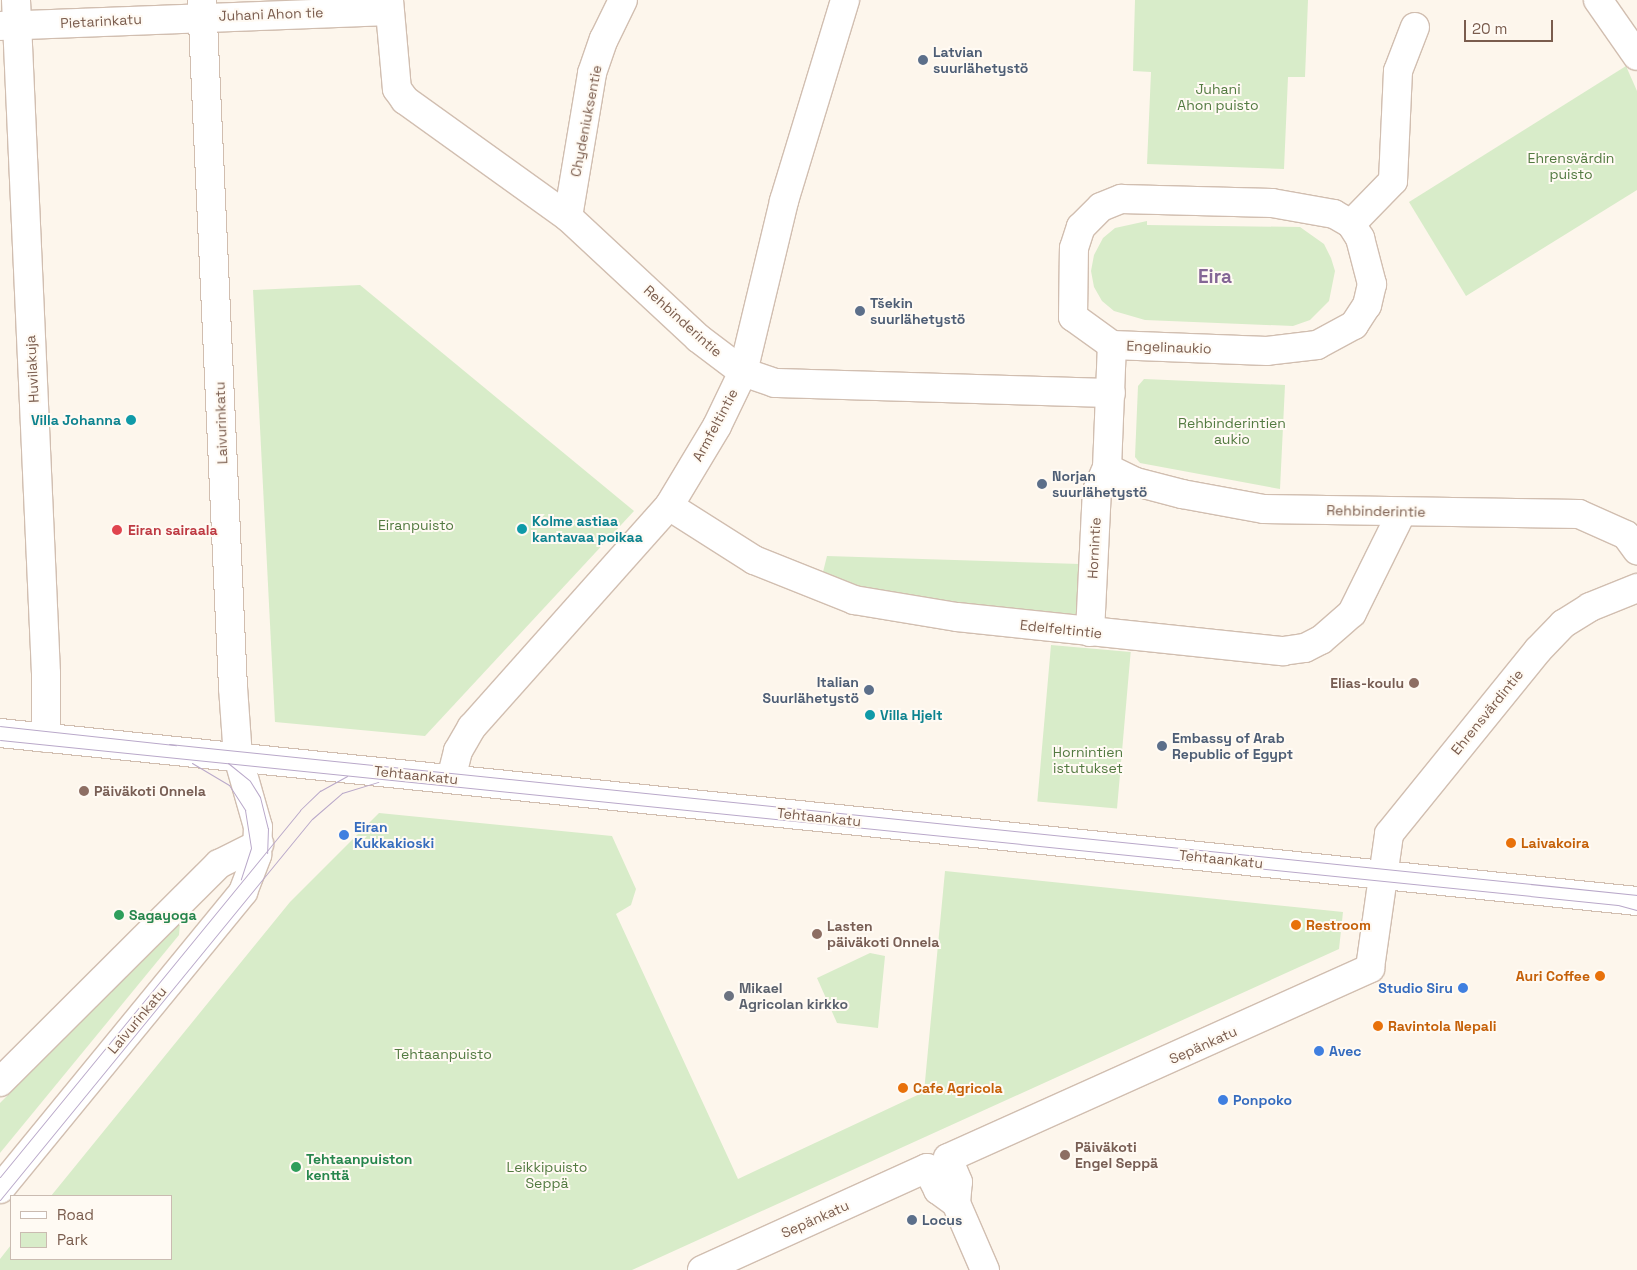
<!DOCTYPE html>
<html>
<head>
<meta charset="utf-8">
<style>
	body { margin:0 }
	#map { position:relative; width:1637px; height:1270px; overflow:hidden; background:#fdf6ec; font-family:"Space Grotesk",sans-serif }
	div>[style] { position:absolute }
	.green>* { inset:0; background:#d8ecc9; transform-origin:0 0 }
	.roads { filter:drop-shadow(1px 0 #d1beb0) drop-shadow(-1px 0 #d1beb0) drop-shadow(0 1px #d1beb0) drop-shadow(0 -1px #d1beb0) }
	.minor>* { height:28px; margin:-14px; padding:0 14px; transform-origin:14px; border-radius:14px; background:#fff }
	.tertiary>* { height:28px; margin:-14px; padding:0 14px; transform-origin:14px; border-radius:14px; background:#fff }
	.tram>* { height:1px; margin:-0.5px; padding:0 0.5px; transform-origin:0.5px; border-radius:0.5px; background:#b9a8c9 }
	.dots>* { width:14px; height:14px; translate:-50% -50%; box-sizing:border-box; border:2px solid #fffaf3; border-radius:50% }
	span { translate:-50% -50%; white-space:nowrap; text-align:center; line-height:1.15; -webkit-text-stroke:4px #fffaf3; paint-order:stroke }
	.street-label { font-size:14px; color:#7a5c4d }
	.service-label { font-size:14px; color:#4e5e75; font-weight:700 }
	.left { translate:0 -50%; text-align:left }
	.right { translate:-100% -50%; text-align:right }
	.park-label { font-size:14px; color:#537a41 }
	.culture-label { font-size:14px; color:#0d838f; font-weight:700 }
	.health-label { font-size:14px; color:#be3a42; font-weight:700 }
	.education-label { font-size:14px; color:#785e54; font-weight:700 }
	.shop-label { font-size:14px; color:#366cbe; font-weight:700 }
	.food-label { font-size:14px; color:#c56008; font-weight:700 }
	.leisure-label { font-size:14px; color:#27864d; font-weight:700 }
	.worship-label { font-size:14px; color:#5b616d; font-weight:700 }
	.district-label { font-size:19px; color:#846695; font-weight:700 }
	.legend { position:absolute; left:10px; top:1195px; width:162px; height:65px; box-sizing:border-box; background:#fffaf3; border:1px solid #cabbb1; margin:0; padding:6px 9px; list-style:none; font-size:15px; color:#7a5c4d }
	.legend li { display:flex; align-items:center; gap:10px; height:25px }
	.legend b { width:25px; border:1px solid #cabbb1 }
	.scale { position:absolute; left:1464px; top:20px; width:89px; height:22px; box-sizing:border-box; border:2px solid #7a5c4d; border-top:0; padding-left:6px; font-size:15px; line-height:18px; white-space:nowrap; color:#7a5c4d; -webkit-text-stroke:4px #fffaf3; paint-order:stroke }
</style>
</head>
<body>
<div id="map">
	<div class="green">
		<i style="clip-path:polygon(1135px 0,1308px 0,1305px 77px,1288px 77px,1284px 169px,1147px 164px,1151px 72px,1133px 71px)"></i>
		<i style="clip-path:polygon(1626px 66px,1637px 91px,1637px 190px,1466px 296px,1409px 202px)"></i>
		<i style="clip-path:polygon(1147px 221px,1147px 225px,1300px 227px,1324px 244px,1331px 258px,1335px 271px,1329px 301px,1310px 320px,1293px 326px,1145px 320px,1114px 311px,1102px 301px,1094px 287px,1091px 271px,1094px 255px,1103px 238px,1115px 228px)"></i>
		<i style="clip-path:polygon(360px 285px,634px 511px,425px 736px,275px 722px,253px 290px)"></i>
		<i style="clip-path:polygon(1144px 379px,1285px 385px,1280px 489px,1140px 463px,1135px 457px,1138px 386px)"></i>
		<i style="clip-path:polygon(827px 556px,1080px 564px,1078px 617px,1076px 621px,854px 589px,822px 576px)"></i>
		<i style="left:1051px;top:645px;width:80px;height:157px;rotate:5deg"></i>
		<i style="clip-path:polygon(379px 813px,612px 836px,636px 889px,631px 905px,616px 914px,738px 1179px,924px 1092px,945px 871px,1343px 912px,1339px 949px,632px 1270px,0 1270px,0 1259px,11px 1245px,11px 1259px,171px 1259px,171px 1196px,51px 1196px,290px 902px)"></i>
		<i style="clip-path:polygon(180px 923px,179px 935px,0 1153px,0 1103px)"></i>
		<i style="clip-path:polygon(870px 953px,885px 956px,878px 1028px,837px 1023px,817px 978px)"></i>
	</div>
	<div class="roads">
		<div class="minor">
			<i style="left:16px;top:0;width:675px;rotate:87.45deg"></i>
			<i style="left:46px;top:674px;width:64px;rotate:90deg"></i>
			<i style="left:389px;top:0;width:89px;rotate:84.9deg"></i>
			<i style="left:397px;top:89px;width:14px;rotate:54deg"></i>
			<i style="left:405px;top:100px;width:201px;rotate:35.7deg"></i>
			<i style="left:568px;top:217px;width:178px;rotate:42.9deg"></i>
			<i style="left:698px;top:338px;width:56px;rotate:37.1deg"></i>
			<i style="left:743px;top:372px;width:34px;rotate:19deg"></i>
			<i style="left:775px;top:383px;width:336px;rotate:1.7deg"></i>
			<i style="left:1598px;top:0;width:68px;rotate:55.1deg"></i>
			<i style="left:0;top:26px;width:389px;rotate:-2.2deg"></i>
			<i style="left:1121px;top:199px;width:151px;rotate:1.5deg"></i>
			<i style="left:1272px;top:203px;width:63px;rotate:10.1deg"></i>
			<i style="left:1334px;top:214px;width:20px;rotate:30deg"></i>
			<i style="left:1351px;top:224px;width:17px;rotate:57deg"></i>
			<i style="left:1360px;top:238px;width:48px;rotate:75.4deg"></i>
			<i style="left:1372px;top:284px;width:22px;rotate:103deg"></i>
			<i style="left:1367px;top:305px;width:24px;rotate:123deg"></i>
			<i style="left:1354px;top:325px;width:42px;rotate:151.6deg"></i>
			<i style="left:1317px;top:345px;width:50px;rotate:173.2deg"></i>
			<i style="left:1267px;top:351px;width:155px;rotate:-177.8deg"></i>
			<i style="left:1112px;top:345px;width:48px;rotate:-144.3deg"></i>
			<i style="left:1073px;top:317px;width:69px;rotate:-89.2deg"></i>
			<i style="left:1074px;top:248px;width:22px;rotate:-72deg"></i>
			<i style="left:1081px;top:227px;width:28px;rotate:-45deg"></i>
			<i style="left:1101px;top:207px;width:22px;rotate:-22deg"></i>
			<i style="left:568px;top:217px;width:146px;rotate:-80.5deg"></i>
			<i style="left:592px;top:73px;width:36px;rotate:-71deg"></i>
			<i style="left:604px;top:39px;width:43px;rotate:-64deg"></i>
			<i style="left:1351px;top:224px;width:60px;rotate:-45.7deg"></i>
			<i style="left:1393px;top:181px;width:110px;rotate:-87.4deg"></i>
			<i style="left:1398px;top:71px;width:47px;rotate:-68.9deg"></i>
			<i style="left:1107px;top:468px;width:32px;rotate:26deg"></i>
			<i style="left:1136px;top:482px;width:48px;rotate:14.6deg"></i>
			<i style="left:1182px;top:494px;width:83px;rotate:10.4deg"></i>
			<i style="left:1264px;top:509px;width:315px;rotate:0.9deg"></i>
			<i style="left:1579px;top:514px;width:51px;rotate:24.1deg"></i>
			<i style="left:1626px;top:535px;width:19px;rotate:54deg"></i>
			<i style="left:669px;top:506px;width:101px;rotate:32.4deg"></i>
			<i style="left:754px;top:560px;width:108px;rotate:21.8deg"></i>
			<i style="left:854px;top:600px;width:104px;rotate:9.4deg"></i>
			<i style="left:957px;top:617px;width:328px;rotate:6deg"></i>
			<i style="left:1283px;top:651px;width:22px;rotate:-8deg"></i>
			<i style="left:1305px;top:648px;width:18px;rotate:-27deg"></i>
			<i style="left:1321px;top:640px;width:41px;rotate:-41.1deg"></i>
			<i style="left:1352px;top:613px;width:113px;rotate:-63.7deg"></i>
			<i style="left:1090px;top:632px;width:141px;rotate:-87.2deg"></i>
			<i style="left:1097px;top:491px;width:25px;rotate:-67deg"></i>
			<i style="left:1107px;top:468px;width:123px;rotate:-87.7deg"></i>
			<i style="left:451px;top:779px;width:29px;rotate:-76deg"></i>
			<i style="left:458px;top:751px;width:28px;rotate:-60deg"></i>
			<i style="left:472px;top:727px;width:296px;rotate:-48.3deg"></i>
			<i style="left:669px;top:506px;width:93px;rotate:-59deg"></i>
			<i style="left:717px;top:426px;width:60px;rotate:-64.3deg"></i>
			<i style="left:743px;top:372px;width:176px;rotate:-76.5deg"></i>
			<i style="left:784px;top:201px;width:210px;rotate:-73.1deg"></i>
			<i style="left:0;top:1082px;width:309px;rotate:-44.9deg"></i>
			<i style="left:219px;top:864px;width:45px;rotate:-26.6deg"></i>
			<i style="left:0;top:1189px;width:384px;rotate:-50.7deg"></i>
			<i style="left:243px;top:892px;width:40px;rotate:-69deg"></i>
			<i style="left:257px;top:855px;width:28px;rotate:-88deg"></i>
			<i style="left:258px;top:827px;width:73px;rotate:-105.9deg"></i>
			<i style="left:238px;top:757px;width:69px;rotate:-94.1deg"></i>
			<i style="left:233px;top:688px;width:689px;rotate:-92.58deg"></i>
			<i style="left:702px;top:1270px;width:247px;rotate:-24.4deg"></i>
			<i style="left:927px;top:1168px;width:25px;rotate:63deg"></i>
			<i style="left:938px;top:1190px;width:22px;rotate:36deg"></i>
			<i style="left:985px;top:1270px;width:73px;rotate:-113.4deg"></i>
			<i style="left:956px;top:1203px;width:21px;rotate:-85deg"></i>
			<i style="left:958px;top:1182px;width:26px;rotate:-113deg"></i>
			<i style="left:948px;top:1158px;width:463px;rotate:-24.2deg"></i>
			<i style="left:1370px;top:968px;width:135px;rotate:-81.9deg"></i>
			<i style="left:1389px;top:834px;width:237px;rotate:-51deg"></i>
			<i style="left:1538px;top:650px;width:36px;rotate:-46deg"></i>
			<i style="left:1563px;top:624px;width:32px;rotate:-32deg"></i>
			<i style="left:1590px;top:607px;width:51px;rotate:-22deg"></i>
		</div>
		<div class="tertiary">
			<i style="left:0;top:733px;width:1646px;rotate:5.86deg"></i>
		</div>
	</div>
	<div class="tram">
		<i style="left:0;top:726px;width:177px;rotate:6.2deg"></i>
		<i style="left:0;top:740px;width:1626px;rotate:5.82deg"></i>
		<i style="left:1618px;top:905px;width:20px;rotate:15deg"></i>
		<i style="left:169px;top:744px;width:1476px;rotate:5.87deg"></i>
		<i style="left:192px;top:763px;width:43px;rotate:30.7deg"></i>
		<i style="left:229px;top:785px;width:30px;rotate:57deg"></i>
		<i style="left:245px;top:810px;width:38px;rotate:81deg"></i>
		<i style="left:251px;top:848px;width:33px;rotate:108deg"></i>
		<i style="left:228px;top:763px;width:28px;rotate:39deg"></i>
		<i style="left:250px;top:781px;width:19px;rotate:58deg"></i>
		<i style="left:260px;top:797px;width:32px;rotate:76deg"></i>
		<i style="left:268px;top:828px;width:25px;rotate:92deg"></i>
		<i style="left:0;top:1177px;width:474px;rotate:-50.7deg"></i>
		<i style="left:300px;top:810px;width:28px;rotate:-44deg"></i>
		<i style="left:320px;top:791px;width:31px;rotate:-29deg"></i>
		<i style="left:0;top:1200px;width:492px;rotate:-50.7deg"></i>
		<i style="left:312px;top:819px;width:40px;rotate:-41deg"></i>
		<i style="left:342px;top:793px;width:38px;rotate:-17deg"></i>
	</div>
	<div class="dots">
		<i style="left:923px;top:60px;background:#5c6f8a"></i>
		<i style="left:860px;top:311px;background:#5c6f8a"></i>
		<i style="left:131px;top:420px;background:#0f9aa8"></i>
		<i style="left:1042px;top:484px;background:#5c6f8a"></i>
		<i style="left:522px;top:529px;background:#0f9aa8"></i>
		<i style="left:117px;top:530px;background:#e0444e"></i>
		<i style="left:1414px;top:683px;background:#8d6e63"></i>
		<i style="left:869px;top:690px;background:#5c6f8a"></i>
		<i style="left:870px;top:715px;background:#0f9aa8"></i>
		<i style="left:1162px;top:746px;background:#5c6f8a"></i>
		<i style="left:84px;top:791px;background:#8d6e63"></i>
		<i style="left:344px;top:835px;background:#3f7fe0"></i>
		<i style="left:1511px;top:843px;background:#e8710a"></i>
		<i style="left:119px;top:915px;background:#2e9e5b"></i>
		<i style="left:1296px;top:925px;background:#e8710a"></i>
		<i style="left:817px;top:934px;background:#8d6e63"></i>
		<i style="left:1600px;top:976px;background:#e8710a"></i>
		<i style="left:1463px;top:988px;background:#3f7fe0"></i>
		<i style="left:729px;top:996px;background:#6b7280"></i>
		<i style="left:1378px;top:1026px;background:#e8710a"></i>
		<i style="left:1319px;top:1051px;background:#3f7fe0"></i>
		<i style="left:903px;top:1088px;background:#e8710a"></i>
		<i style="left:1223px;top:1100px;background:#3f7fe0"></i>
		<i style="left:1065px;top:1155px;background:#8d6e63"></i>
		<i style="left:296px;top:1167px;background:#2e9e5b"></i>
		<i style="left:912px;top:1220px;background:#5c6f8a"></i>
	</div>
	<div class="street-label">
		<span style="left:271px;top:14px;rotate:-2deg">Juhani Ahon tie</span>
		<span style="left:101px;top:21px;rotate:-3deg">Pietarinkatu</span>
		<span style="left:586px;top:121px;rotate:-79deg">Chydeniuksentie</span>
		<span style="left:683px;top:321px;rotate:42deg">Rehbinderintie</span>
		<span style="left:1169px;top:347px;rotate:2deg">Engelinaukio</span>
		<span style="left:32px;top:369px;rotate:-93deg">Huvilakuja</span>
		<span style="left:221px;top:423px;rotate:-92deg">Laivurinkatu</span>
		<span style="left:715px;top:425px;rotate:-62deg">Armfeltintie</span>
		<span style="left:1376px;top:511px;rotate:1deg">Rehbinderintie</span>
		<span style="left:1094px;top:548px;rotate:-87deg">Hornintie</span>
		<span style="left:1061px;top:629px;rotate:6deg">Edelfeltintie</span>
		<span style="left:1487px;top:712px;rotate:-51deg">Ehrensvärdintie</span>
		<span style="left:416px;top:775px;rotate:6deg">Tehtaankatu</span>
		<span style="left:819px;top:817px;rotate:6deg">Tehtaankatu</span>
		<span style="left:1221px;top:859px;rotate:6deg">Tehtaankatu</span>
		<span style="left:137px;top:1020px;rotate:-50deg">Laivurinkatu</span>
		<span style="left:1203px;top:1045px;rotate:-24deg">Sepänkatu</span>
		<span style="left:815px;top:1219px;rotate:-24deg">Sepänkatu</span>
	</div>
	<div class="service-label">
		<span class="left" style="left:933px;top:60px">Latvian<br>suurlähetystö</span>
		<span class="left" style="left:870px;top:311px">Tšekin<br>suurlähetystö</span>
		<span class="left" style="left:1052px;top:484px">Norjan<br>suurlähetystö</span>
		<span class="right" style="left:859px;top:690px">Italian<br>Suurlähetystö</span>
		<span class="left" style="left:1172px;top:746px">Embassy of Arab<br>Republic of Egypt</span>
		<span class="left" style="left:922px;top:1220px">Locus</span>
	</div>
	<div class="park-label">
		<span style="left:1218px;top:97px">Juhani<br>Ahon puisto</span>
		<span style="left:1571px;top:166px">Ehrensvärdin<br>puisto</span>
		<span style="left:1232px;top:431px">Rehbinderintien<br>aukio</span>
		<span style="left:416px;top:525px">Eiranpuisto</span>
		<span style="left:1088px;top:760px">Hornintien<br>istutukset</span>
		<span style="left:443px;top:1054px">Tehtaanpuisto</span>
		<span style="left:547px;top:1175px">Leikkipuisto<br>Seppä</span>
	</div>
	<div class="culture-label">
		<span class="right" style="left:121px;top:420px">Villa Johanna</span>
		<span class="left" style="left:532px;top:529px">Kolme astiaa<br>kantavaa poikaa</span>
		<span class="left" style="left:880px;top:715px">Villa Hjelt</span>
	</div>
	<div class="health-label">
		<span class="left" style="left:128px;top:530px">Eiran sairaala</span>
	</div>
	<div class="education-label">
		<span class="right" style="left:1404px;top:683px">Elias-koulu</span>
		<span class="left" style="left:94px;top:791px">Päiväkoti Onnela</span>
		<span class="left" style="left:827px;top:934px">Lasten<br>päiväkoti Onnela</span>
		<span class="left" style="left:1075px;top:1155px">Päiväkoti<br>Engel Seppä</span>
	</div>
	<div class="shop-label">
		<span class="left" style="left:354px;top:835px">Eiran<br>Kukkakioski</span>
		<span class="right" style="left:1453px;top:988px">Studio Siru</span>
		<span class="left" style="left:1329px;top:1051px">Avec</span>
		<span class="left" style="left:1233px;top:1100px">Ponpoko</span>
	</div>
	<div class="food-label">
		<span class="left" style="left:1521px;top:843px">Laivakoira</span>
		<span class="left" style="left:1306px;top:925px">Restroom</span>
		<span class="right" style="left:1590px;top:976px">Auri Coffee</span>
		<span class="left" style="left:1388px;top:1026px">Ravintola Nepali</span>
		<span class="left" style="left:913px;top:1088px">Cafe Agricola</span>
	</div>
	<div class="leisure-label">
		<span class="left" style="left:129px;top:915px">Sagayoga</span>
		<span class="left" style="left:306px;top:1167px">Tehtaanpuiston<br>kenttä</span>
	</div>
	<div class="worship-label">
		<span class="left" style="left:739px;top:996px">Mikael<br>Agricolan kirkko</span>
	</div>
	<div class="district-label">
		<span style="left:1215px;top:277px">Eira</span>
	</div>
	<ul class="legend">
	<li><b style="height:6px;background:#fff"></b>Road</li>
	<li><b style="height:14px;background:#d8ecc9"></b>Park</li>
	</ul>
	<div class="scale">20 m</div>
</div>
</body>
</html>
